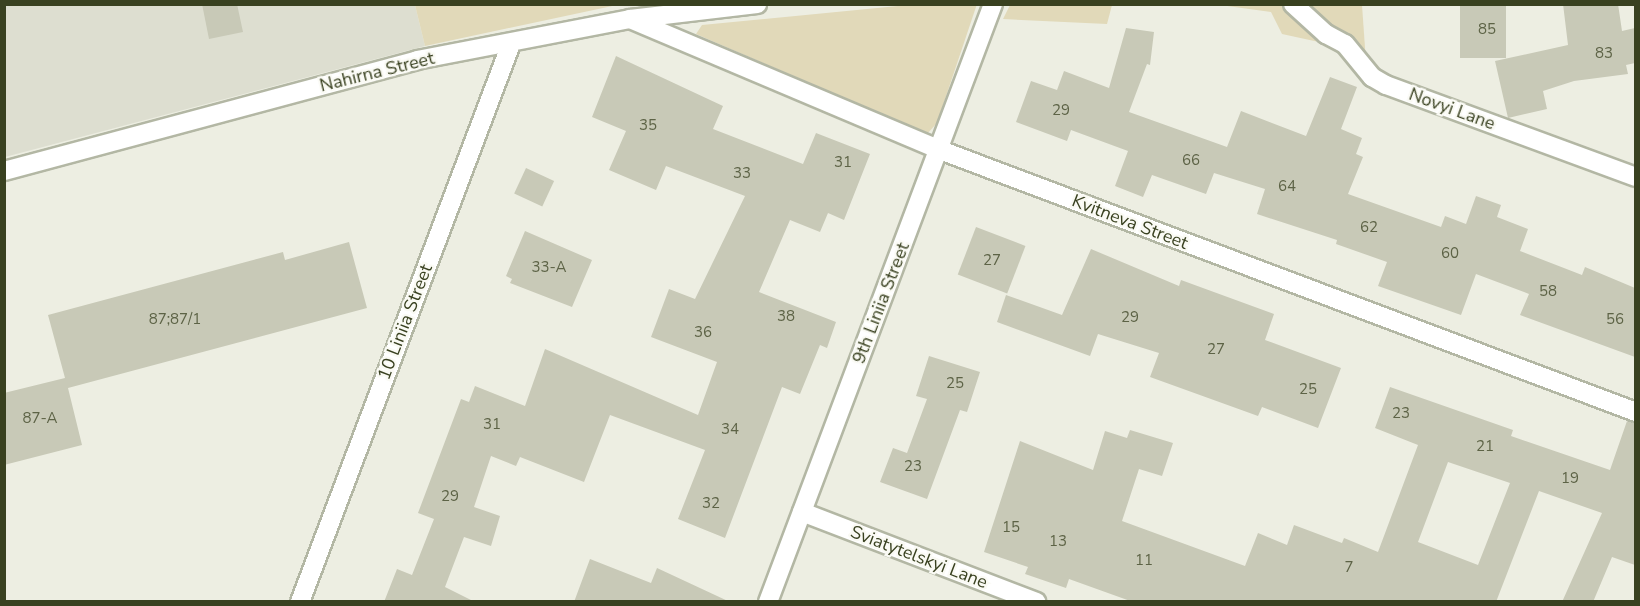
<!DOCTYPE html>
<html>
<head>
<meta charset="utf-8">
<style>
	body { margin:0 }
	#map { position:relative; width:1640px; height:606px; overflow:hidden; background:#edeee2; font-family:"Nunito Sans",sans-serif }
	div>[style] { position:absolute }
	.built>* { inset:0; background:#ddded0 }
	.green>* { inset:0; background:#e1d9b9 }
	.building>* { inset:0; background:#c8c9b7; transform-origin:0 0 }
	.roads { filter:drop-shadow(2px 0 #b3b7a4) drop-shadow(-2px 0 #b3b7a4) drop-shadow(0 2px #b3b7a4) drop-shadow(0 -2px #b3b7a4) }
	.minor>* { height:18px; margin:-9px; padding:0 9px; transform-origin:9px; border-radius:9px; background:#fff }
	span { translate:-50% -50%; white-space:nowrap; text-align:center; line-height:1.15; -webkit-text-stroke:4.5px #fafaf4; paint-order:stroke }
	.number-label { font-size:15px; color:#5d6346 }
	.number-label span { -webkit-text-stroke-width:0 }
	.street-label { font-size:18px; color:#394120 }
	.frame { position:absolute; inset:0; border:6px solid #394120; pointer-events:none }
</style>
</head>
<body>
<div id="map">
	<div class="built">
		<i style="clip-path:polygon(5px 5px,415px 5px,425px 46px,5px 157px)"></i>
	</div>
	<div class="green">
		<i style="clip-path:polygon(977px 4px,937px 123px,927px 134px,696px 34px,702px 25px,908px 5px)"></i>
		<i style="clip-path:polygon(415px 5px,415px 4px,617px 5px,425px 46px)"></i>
		<i style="clip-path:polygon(1010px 5px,1010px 4px,1112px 5px,1107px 24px,1003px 19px)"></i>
		<i style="clip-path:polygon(1220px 5px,1282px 5px,1328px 44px,1282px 34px,1271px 12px)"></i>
		<i style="clip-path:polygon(1302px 5px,1362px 5px,1366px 62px)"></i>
	</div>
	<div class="building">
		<i style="clip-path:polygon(202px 4px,237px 4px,243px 32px,209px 39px)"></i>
		<i style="left:1460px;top:4px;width:46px;height:54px"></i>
		<i style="clip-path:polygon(1563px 4px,1618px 4px,1622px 31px,1635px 28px,1635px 63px,1626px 65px,1628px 74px,1574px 81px,1543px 91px,1547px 109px,1508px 118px,1495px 61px,1568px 45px)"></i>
		<i style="clip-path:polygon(1126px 28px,1154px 32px,1150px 65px,1147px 64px,1129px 112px,1227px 147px,1241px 111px,1306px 136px,1330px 77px,1357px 87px,1341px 129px,1362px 138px,1356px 154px,1363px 157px,1348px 194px,1441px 227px,1445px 216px,1466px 224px,1476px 196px,1501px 205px,1497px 217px,1528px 229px,1520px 251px,1582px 275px,1585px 267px,1635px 288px,1635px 357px,1520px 315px,1529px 294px,1476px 274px,1461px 315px,1378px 286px,1387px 262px,1336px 244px,1337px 240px,1257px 214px,1265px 189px,1214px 173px,1206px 194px,1152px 175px,1143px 197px,1115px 186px,1128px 151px,1071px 130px,1067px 141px,1016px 122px,1031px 81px,1057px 90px,1064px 71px,1109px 88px)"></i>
		<i style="clip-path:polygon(616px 56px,723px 106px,713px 129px,803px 164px,816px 133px,870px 154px,844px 220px,828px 213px,820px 232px,790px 220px,759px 292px,836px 322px,827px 348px,820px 345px,800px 394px,782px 387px,725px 538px,678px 519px,705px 450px,610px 415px,584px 482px,520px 457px,516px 466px,491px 456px,474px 507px,500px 516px,491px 546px,464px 537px,445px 587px,475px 602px,384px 602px,397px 569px,412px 575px,434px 519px,418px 513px,461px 399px,469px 402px,475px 386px,525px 406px,545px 349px,698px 415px,717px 362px,651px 337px,669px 289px,695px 299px,745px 196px,666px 166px,656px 190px,609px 170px,626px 131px,592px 117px)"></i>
		<i style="left:526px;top:168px;width:31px;height:28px;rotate:25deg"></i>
		<i style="left:976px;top:227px;width:53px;height:51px;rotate:21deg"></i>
		<i style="clip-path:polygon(525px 231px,592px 260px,572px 307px,510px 283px,512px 279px,506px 276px)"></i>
		<i style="clip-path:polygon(349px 242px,367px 308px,68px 388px,82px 445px,4px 465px,4px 393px,65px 378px,48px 315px,283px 252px,285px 260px)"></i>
		<i style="clip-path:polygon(1091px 249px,1179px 286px,1181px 280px,1274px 314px,1265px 340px,1341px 368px,1318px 428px,1262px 407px,1258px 416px,1150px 377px,1159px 353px,1098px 334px,1090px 356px,997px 322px,1006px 295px,1062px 315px)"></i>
		<i style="clip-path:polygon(929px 356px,980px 372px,967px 412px,960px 410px,927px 499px,880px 482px,893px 448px,907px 453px,927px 399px,916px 396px)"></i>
		<i style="clip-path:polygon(evenodd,1390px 387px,1513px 430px,1511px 436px,1610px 470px,1627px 421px,1635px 423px,1635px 565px,1612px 557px,1593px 602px,1562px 602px,1602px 513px,1539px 491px,1496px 602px,1133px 602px,1069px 579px,1066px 588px,1025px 574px,1028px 567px,984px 552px,1020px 441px,1093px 470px,1105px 431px,1127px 438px,1130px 430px,1173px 443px,1162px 476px,1139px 469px,1122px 521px,1245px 566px,1258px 533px,1287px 545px,1294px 525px,1342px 543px,1344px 538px,1378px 552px,1418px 445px,1375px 428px,1390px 387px,1448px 462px,1510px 483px,1478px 565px,1418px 542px,1448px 462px)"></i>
		<i style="clip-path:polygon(590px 559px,651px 583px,657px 568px,730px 602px,574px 602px)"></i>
	</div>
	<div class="roads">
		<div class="minor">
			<i style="left:1293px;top:4px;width:45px;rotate:42.3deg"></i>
			<i style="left:1326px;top:34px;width:21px;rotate:28deg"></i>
			<i style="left:1345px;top:44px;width:43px;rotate:50.7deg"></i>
			<i style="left:1372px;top:77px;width:16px;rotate:30deg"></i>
			<i style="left:1386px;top:85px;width:266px;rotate:20.2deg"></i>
			<i style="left:630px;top:19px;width:337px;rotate:22.9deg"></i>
			<i style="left:940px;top:150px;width:744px;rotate:20.63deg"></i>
			<i style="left:4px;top:171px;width:428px;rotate:-15deg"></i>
			<i style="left:417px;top:60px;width:217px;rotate:-10.9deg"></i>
			<i style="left:630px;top:19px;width:128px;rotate:-6.7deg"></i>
			<i style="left:802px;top:512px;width:251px;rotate:21deg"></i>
			<i style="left:300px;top:602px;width:597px;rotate:-69.29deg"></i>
			<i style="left:768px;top:602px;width:639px;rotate:-69.38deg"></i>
		</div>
	</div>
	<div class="number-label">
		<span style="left:1487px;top:30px">85</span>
		<span style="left:1604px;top:54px">83</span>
		<span style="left:1061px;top:111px">29</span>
		<span style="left:648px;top:126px">35</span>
		<span style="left:1191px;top:161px">66</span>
		<span style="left:843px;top:163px">31</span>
		<span style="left:742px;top:174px">33</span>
		<span style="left:1287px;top:187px">64</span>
		<span style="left:1369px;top:228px">62</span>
		<span style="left:1450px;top:254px">60</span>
		<span style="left:992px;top:261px">27</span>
		<span style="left:549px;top:268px">33-А</span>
		<span style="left:1548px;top:292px">58</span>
		<span style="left:786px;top:317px">38</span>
		<span style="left:1130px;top:318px">29</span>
		<span style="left:175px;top:320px">87;87/1</span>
		<span style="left:1615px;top:320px">56</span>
		<span style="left:703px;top:333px">36</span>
		<span style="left:1216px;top:350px">27</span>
		<span style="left:955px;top:384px">25</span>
		<span style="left:1308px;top:390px">25</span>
		<span style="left:1401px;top:414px">23</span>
		<span style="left:40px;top:419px">87-А</span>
		<span style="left:492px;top:425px">31</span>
		<span style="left:730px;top:430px">34</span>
		<span style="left:1485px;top:447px">21</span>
		<span style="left:913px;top:467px">23</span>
		<span style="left:1570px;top:479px">19</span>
		<span style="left:450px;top:497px">29</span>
		<span style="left:711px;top:504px">32</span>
		<span style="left:1011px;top:528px">15</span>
		<span style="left:1058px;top:542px">13</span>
		<span style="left:1144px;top:561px">11</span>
		<span style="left:1349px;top:568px">7</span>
	</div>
	<div class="street-label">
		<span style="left:377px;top:72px;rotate:-14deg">Nahirna Street</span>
		<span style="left:1452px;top:109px;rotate:20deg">Novyi Lane</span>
		<span style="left:1130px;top:222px;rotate:21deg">Kvitneva Street</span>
		<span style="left:881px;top:303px;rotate:-69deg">9th Liniia Street</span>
		<span style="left:405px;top:322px;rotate:-69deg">10 Liniia Street</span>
		<span style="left:919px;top:557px;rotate:21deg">Sviatytelskyi Lane</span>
	</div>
	<div class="frame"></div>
</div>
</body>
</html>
